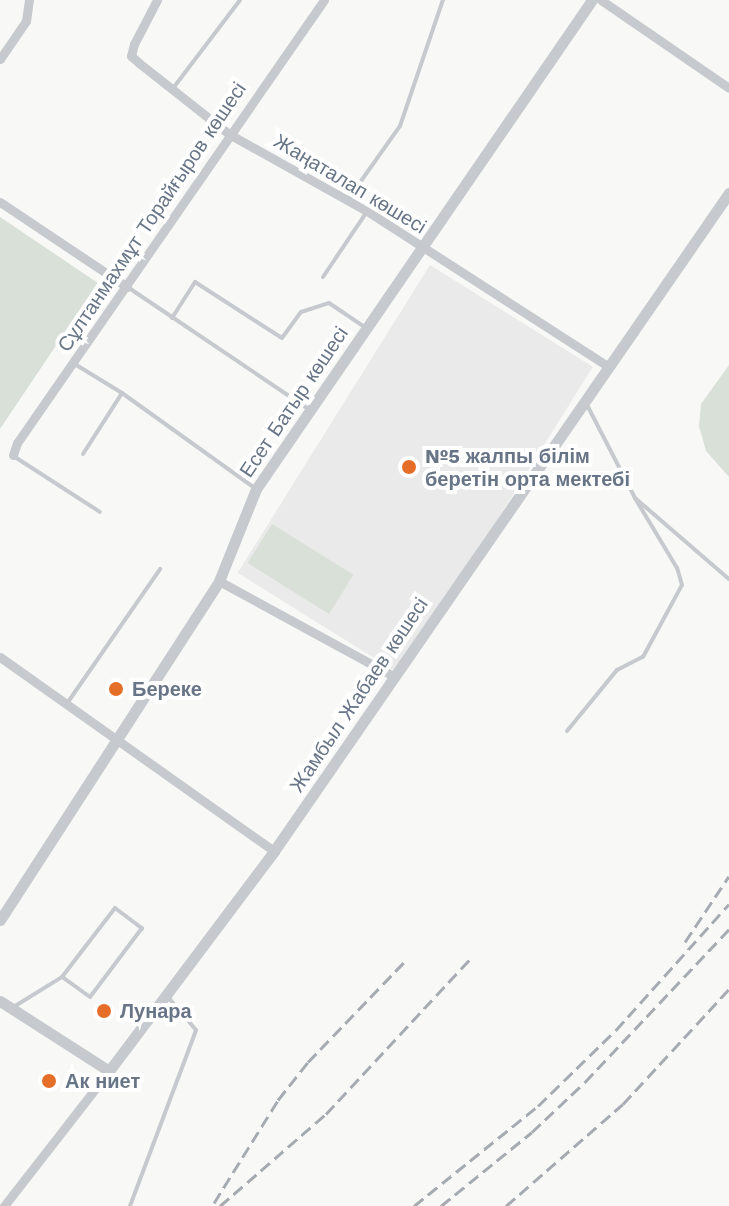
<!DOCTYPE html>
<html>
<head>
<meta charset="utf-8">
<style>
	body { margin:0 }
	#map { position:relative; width:729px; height:1206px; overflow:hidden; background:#f8f9f6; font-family:"Work Sans",sans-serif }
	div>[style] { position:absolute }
	.built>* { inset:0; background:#e9eae9; transform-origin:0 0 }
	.green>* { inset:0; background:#d9e0d7; transform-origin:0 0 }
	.service>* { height:4px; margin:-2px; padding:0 2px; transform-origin:2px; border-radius:2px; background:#c6c9cd }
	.minor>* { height:9px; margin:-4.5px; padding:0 4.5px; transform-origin:4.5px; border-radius:4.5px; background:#c6c9cd }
	.tertiary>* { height:11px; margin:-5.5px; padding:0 5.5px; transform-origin:5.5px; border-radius:5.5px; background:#c6c9cd }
	.rail>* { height:3px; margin-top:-1.5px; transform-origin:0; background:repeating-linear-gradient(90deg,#a6abb2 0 12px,transparent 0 18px) }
	.dots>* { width:22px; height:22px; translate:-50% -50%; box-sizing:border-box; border:4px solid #fff; border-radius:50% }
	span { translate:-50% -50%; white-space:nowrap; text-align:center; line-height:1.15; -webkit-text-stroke:8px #fff; paint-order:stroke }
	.street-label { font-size:20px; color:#677587 }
	.poi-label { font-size:20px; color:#677587; font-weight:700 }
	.left { translate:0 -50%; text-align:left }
</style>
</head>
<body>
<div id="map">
	<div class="built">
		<i style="left:430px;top:265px;width:192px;height:363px;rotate:32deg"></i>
	</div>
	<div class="green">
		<i style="clip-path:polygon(0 217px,98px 283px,0 429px)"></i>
		<i style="clip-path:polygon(729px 365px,729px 477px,706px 451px,699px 426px,701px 404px)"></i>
		<i style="left:272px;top:524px;width:96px;height:46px;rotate:32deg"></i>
	</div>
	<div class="service">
		<i style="left:174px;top:87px;width:109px;rotate:-52.8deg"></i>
		<i style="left:349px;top:198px;width:88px;rotate:-54.7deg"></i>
		<i style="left:400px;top:126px;width:133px;rotate:-71.2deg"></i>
		<i style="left:323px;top:277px;width:77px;rotate:-56.1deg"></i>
		<i style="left:129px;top:288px;width:215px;rotate:34deg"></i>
		<i style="left:172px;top:318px;width:43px;rotate:-57.4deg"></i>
		<i style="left:195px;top:282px;width:103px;rotate:32.8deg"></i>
		<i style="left:282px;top:338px;width:32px;rotate:-54deg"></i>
		<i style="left:301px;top:312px;width:29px;rotate:-18deg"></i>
		<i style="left:329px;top:303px;width:45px;rotate:34deg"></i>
		<i style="left:73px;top:363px;width:57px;rotate:31.5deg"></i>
		<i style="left:122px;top:393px;width:165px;rotate:35.6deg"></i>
		<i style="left:586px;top:403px;width:107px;rotate:62.7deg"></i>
		<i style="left:635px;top:498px;width:124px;rotate:40.8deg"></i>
		<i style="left:83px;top:454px;width:72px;rotate:-57.4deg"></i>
		<i style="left:15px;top:457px;width:101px;rotate:32.9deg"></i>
		<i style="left:68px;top:702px;width:162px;rotate:-55.3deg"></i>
		<i style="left:567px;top:731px;width:79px;rotate:-50.7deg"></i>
		<i style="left:617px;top:670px;width:29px;rotate:-27deg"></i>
		<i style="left:643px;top:657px;width:82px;rotate:-61.6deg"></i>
		<i style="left:682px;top:585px;width:18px;rotate:-106deg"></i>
		<i style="left:677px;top:568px;width:82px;rotate:-121deg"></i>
		<i style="left:15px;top:1006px;width:55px;rotate:-31.7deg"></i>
		<i style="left:62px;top:977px;width:87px;rotate:-52.5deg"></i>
		<i style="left:115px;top:908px;width:34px;rotate:37deg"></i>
		<i style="left:142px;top:928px;width:86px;rotate:127deg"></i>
		<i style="left:90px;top:997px;width:34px;rotate:-144deg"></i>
		<i style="left:130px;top:1206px;width:188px;rotate:-69.4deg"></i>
		<i style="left:196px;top:1030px;width:43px;rotate:-130.3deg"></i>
	</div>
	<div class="minor">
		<i style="left:157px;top:0;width:50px;rotate:117.6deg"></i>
		<i style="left:134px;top:44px;width:12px;rotate:104deg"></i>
		<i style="left:131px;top:56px;width:11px;rotate:41deg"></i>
		<i style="left:139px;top:63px;width:115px;rotate:38.3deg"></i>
		<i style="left:229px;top:134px;width:158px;rotate:29.2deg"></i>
		<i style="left:367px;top:211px;width:288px;rotate:32.8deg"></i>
		<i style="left:601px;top:0;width:155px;rotate:34.5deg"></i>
		<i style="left:0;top:59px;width:46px;rotate:-55.6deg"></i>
		<i style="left:26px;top:21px;width:21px;rotate:-82deg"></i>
		<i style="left:0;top:202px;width:153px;rotate:33.8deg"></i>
		<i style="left:13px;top:455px;width:13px;rotate:-72deg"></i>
		<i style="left:17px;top:443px;width:539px;rotate:-55.28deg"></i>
		<i style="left:219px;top:581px;width:198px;rotate:28.6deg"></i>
		<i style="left:0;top:657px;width:336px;rotate:35.3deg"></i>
		<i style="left:4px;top:1206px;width:171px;rotate:-52.1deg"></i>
	</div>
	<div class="tertiary">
		<i style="left:0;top:920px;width:404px;rotate:-57.1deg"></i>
		<i style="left:219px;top:581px;width:99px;rotate:-68.1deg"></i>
		<i style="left:256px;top:489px;width:593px;rotate:-55.51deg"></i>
		<i style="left:0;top:1001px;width:130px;rotate:32.7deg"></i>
		<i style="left:109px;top:1071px;width:275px;rotate:-53.1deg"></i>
		<i style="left:274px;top:851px;width:800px;rotate:-55.34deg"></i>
	</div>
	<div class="rail">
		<i style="left:685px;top:942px;width:79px;rotate:-56.3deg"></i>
		<i style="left:214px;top:1203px;width:121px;rotate:-58.1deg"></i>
		<i style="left:278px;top:1100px;width:48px;rotate:-51.7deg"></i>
		<i style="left:308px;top:1062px;width:141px;rotate:-46.1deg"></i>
		<i style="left:220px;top:1206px;width:140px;rotate:-41deg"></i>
		<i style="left:326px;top:1114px;width:212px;rotate:-47.1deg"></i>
		<i style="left:414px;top:1206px;width:159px;rotate:-38.9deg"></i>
		<i style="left:538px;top:1106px;width:109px;rotate:-44.3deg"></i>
		<i style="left:616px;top:1030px;width:169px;rotate:-48.1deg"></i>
		<i style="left:441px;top:1206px;width:117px;rotate:-39.1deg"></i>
		<i style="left:532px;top:1132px;width:73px;rotate:-43.3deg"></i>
		<i style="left:585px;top:1082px;width:210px;rotate:-46.7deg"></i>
		<i style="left:506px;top:1206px;width:155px;rotate:-41.1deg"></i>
		<i style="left:623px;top:1104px;width:156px;rotate:-47.3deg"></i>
	</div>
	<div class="dots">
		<i style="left:409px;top:467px;background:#e56e29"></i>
		<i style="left:116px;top:689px;background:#e56e29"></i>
		<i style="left:104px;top:1011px;background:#e56e29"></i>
		<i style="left:49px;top:1081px;background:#e56e29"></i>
	</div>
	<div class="street-label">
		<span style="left:350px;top:184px;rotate:31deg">Жаңаталап көшесі</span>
		<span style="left:152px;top:217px;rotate:-56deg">Сұлтанмахмұт Торайғыров көшесі</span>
		<span style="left:294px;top:402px;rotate:-56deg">Есет Батыр көшесі</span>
		<span style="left:359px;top:695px;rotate:-56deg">Жамбыл Жабаев көшесі</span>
	</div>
	<div class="poi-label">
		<span class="left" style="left:425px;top:468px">№5 жалпы білім<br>беретін орта мектебі</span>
		<span class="left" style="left:132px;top:689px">Береке</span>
		<span class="left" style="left:120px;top:1011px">Лунара</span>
		<span class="left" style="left:65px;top:1081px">Ак ниет</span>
	</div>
</div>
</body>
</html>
